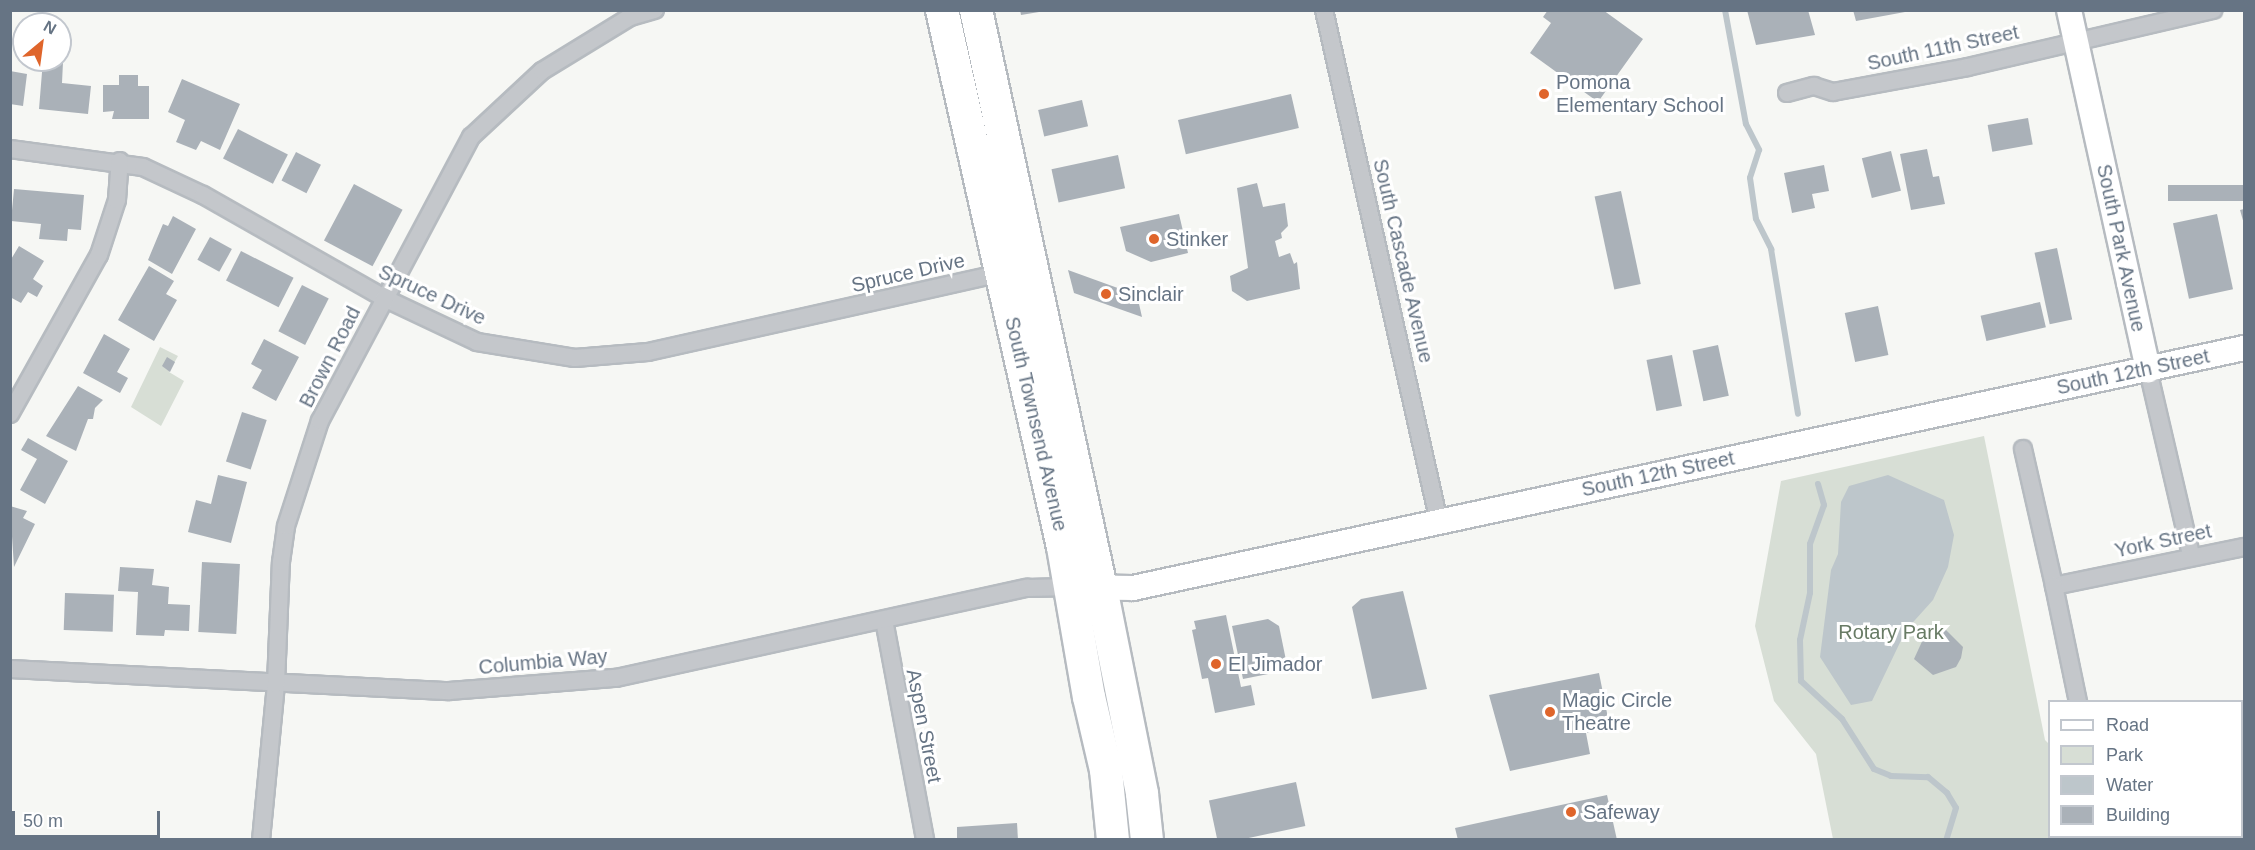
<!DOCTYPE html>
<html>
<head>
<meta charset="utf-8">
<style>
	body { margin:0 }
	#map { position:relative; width:2255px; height:850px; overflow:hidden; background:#f6f7f4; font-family:Arial,sans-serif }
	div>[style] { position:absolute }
	.green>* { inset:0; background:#d7ded5 }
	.water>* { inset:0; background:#bdc6cb }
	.stream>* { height:6px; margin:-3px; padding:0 3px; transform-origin:3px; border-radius:3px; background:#bdc6cb }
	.building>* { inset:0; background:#aab1b8; transform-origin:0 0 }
	.roads { filter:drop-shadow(2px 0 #b6bbc0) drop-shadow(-2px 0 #b6bbc0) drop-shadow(0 2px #b6bbc0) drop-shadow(0 -2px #b6bbc0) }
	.street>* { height:16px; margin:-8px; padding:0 8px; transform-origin:8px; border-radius:8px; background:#c4c7cb }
	.secondary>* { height:24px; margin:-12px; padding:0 12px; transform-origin:12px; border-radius:12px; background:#fff }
	.highway>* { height:32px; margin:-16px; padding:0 16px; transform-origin:16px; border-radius:16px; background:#fff }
	.dots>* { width:16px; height:16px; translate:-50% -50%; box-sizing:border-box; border:3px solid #fff; border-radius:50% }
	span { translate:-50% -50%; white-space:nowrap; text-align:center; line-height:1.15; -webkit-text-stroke:6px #fff; paint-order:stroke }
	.street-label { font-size:20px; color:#667484 }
	.poi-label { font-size:20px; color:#667484 }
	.left { translate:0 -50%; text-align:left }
	.park-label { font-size:20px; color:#687b65 }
	.frame { position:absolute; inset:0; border:12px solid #667484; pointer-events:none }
	.legend { position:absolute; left:2048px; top:700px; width:195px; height:138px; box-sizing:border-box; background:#fff; border:2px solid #c2c7ce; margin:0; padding:8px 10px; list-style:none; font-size:18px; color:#667484 }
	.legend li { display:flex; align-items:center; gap:12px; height:30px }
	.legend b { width:30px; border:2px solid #c2c7ce }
	.north { position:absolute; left:12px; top:12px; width:60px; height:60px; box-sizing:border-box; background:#fff; border:2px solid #c2c7ce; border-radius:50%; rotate:29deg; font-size:16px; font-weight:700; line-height:24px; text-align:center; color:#667484 }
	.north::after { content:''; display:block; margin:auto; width:21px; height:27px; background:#df652b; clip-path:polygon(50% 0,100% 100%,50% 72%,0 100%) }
	.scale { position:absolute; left:12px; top:811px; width:148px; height:27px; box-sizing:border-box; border:3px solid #667484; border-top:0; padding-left:8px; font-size:18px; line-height:21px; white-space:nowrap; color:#667484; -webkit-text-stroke:4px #fff; paint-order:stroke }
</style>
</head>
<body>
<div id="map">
	<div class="green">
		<i style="clip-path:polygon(160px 347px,178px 356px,169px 372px,184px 381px,161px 426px,131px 407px)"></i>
		<i style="clip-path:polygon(1984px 436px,2045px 740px,2049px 744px,2050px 836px,2220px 839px,1833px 839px,1816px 754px,1774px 701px,1755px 626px,1781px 481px)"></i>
	</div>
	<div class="water">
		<i style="clip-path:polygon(1888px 475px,1944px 500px,1954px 535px,1948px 567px,1933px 600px,1906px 630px,1872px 701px,1851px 705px,1820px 657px,1831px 570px,1838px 554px,1841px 502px,1849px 486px)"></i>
	</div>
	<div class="stream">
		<i style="left:1725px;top:10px;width:116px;rotate:79.6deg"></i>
		<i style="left:1746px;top:124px;width:29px;rotate:63deg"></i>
		<i style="left:1759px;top:150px;width:29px;rotate:108deg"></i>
		<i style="left:1750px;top:178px;width:41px;rotate:81.7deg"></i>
		<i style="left:1756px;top:219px;width:34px;rotate:63deg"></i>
		<i style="left:1771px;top:249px;width:167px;rotate:80.7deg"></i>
		<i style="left:1818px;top:484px;width:22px;rotate:74deg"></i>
		<i style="left:1824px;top:505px;width:41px;rotate:109.7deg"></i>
		<i style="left:1810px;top:544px;width:49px;rotate:90deg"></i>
		<i style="left:1810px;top:593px;width:48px;rotate:102deg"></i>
		<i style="left:1800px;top:640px;width:41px;rotate:88.6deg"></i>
		<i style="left:1801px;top:681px;width:56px;rotate:42.8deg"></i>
		<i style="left:1842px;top:719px;width:59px;rotate:57.4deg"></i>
		<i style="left:1874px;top:769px;width:18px;rotate:22deg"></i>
		<i style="left:1891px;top:776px;width:37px;rotate:2deg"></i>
		<i style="left:1928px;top:777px;width:25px;rotate:40deg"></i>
		<i style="left:1947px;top:793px;width:17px;rotate:59deg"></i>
		<i style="left:1956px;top:808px;width:34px;rotate:107deg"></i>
	</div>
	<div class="building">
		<i style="clip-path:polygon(1020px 10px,1039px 10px,1039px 12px,1021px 15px)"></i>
		<i style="clip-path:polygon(1548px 10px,1603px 10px,1643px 39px,1598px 102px,1530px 53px,1551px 23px,1543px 17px)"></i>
		<i style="clip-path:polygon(1747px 10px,1808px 10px,1815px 35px,1756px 45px)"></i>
		<i style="clip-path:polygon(1853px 10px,1905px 10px,1905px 12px,1856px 21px)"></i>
		<i style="clip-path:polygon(43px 60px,63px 62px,62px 83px,91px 86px,88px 114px,39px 109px)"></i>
		<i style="clip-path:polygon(10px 71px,27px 74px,23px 106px,10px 104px)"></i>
		<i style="clip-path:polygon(119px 75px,138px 75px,138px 86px,149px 86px,149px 119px,112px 119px,114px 111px,103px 112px,103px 85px,119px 85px)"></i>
		<i style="clip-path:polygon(182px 79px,240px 104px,220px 150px,201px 141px,196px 150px,176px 142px,185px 120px,168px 112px)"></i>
		<i style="left:1291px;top:94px;width:35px;height:116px;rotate:77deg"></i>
		<i style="left:1082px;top:100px;width:27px;height:45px;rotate:77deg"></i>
		<i style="left:2028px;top:118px;width:27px;height:41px;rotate:80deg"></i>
		<i style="left:238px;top:129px;width:56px;height:33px;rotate:27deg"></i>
		<i style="clip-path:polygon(1927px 149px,1933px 177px,1939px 176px,1945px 204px,1911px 210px,1900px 154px)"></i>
		<i style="left:1891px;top:151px;width:41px;height:30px;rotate:76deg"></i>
		<i style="left:296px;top:152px;width:28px;height:32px;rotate:27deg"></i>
		<i style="left:1118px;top:155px;width:34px;height:68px;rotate:78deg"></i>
		<i style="clip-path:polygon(1824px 165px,1829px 191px,1812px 194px,1815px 208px,1792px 213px,1784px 173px)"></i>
		<i style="clip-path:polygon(1257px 183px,1263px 207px,1285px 203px,1288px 226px,1281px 233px,1282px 238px,1275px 241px,1279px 257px,1290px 253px,1294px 264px,1297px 262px,1300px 289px,1247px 301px,1232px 291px,1230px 276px,1248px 268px,1237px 188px)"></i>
		<i style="left:354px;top:184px;width:55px;height:64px;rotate:28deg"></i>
		<i style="left:2244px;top:185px;width:16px;height:76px;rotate:90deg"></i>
		<i style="clip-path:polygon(14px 189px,84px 195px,81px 230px,68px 229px,67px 241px,39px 239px,41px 224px,11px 221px)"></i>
		<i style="left:1621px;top:191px;width:95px;height:27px;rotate:78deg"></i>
		<i style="clip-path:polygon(2244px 209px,2244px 224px,2240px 210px)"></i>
		<i style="clip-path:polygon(1179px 214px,1188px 253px,1151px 262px,1126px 251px,1120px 227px)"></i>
		<i style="left:2217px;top:214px;width:77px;height:45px;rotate:78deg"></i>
		<i style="clip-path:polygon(173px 216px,196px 229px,172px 274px,148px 260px,163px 224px,168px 226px)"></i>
		<i style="left:210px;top:237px;width:25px;height:26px;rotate:29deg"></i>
		<i style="clip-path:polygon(19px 246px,44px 261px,33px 279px,43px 286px,37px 297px,28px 292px,21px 303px,10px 297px,10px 261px)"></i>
		<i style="left:2057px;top:248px;width:73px;height:23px;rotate:78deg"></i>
		<i style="left:241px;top:251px;width:59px;height:33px;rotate:27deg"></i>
		<i style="clip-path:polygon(149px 266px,174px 281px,166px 294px,177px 300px,154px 341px,118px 320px)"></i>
		<i style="clip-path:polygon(1068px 270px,1137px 295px,1142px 317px,1074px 293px)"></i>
		<i style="left:302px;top:285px;width:30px;height:52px;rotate:27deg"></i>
		<i style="left:2040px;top:302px;width:26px;height:61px;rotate:77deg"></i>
		<i style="left:1878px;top:306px;width:50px;height:34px;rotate:78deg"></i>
		<i style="clip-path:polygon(104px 334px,130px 349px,117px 372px,128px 378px,120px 393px,83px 373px)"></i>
		<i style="clip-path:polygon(264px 339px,299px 357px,276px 401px,252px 388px,262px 370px,251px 364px)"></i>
		<i style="left:1718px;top:345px;width:52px;height:26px;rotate:78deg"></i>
		<i style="left:1672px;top:355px;width:52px;height:26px;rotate:79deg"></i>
		<i style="clip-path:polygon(167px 357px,175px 362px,170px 372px,162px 366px)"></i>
		<i style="clip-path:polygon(78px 386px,103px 400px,95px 408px,93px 419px,88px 419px,76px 451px,46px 436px)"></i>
		<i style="left:242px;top:412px;width:26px;height:52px;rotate:18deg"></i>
		<i style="clip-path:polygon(28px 438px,68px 461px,45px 504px,20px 490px,37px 459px,21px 450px)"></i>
		<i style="clip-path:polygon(218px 475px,247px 482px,231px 543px,188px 532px,196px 500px,211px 504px)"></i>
		<i style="clip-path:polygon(10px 506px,27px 511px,23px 518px,35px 524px,14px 567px)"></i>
		<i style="left:202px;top:562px;width:38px;height:70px;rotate:3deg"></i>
		<i style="clip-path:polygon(120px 567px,154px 569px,152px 585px,169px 587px,168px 604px,190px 605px,189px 631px,165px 630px,164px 636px,136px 635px,138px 592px,118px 591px)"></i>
		<i style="clip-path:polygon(1403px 591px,1427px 689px,1372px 699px,1352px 607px,1361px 599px)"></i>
		<i style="left:65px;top:593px;width:49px;height:37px;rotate:2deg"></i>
		<i style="clip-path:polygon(1226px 615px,1241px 687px,1251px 685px,1255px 705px,1215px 713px,1208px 678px,1202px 679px,1192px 630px,1196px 629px,1194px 621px)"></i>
		<i style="clip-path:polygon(1268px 619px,1279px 626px,1288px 670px,1243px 679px,1232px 626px)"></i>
		<i style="clip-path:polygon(1946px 630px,1963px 647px,1961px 658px,1956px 667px,1933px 675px,1914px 659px,1925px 635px)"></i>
		<i style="clip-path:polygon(1599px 673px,1610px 728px,1586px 733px,1590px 754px,1510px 771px,1489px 695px)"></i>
		<i style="left:1296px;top:782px;width:45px;height:89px;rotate:78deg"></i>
		<i style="clip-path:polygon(2244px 785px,2244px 840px,2233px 840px,2232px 836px,2242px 836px)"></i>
		<i style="clip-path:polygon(1607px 795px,1617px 840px,1458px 840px,1455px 828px)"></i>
		<i style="clip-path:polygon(1017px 823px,1018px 840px,957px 840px,957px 827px)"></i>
	</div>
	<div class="roads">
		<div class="street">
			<i style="left:1324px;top:10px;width:525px;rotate:77.34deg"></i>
			<i style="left:1787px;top:93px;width:28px;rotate:-15deg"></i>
			<i style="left:1814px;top:86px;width:20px;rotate:18deg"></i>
			<i style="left:1833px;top:92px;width:137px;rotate:-10.5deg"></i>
			<i style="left:1968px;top:67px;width:252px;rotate:-13.1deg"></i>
			<i style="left:10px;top:149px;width:134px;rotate:7.7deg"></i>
			<i style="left:143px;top:167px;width:66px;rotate:25deg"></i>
			<i style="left:203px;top:195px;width:208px;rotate:29.6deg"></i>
			<i style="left:384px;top:298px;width:103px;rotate:25.3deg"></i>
			<i style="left:477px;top:342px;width:99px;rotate:9.3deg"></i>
			<i style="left:575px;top:358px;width:73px;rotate:-4.7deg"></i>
			<i style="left:648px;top:352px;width:363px;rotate:-12.6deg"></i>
			<i style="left:2148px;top:370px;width:190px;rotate:76.9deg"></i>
			<i style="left:10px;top:414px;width:182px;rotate:-60.8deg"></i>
			<i style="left:99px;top:255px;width:58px;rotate:-71.9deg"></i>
			<i style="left:117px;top:200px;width:39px;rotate:-86deg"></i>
			<i style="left:2023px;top:449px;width:140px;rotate:77.2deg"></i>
			<i style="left:2054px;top:586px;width:194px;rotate:-11.6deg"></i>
			<i style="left:2054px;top:586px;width:118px;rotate:78.3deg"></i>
			<i style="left:884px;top:620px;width:224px;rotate:79.4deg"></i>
			<i style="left:10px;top:669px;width:440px;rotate:2.9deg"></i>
			<i style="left:449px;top:691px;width:168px;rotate:-4.5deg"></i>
			<i style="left:616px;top:678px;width:421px;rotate:-12.4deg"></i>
			<i style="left:1027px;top:588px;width:44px;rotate:-1.3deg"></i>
			<i style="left:261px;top:840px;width:157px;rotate:-84.5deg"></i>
			<i style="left:276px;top:684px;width:122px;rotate:-87.7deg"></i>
			<i style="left:281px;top:562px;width:36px;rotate:-82deg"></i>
			<i style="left:286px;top:526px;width:110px;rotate:-72.1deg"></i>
			<i style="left:320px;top:421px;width:322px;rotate:-62deg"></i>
			<i style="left:471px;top:137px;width:97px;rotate:-42.9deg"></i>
			<i style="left:542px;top:71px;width:103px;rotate:-31.5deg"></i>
			<i style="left:630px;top:17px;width:26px;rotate:-16deg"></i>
		</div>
		<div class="secondary">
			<i style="left:2069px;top:10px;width:369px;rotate:77.6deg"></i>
			<i style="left:1085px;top:587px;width:48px;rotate:1.2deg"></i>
			<i style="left:1133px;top:588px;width:1137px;rotate:-12.19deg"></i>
		</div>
		<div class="highway">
			<i style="left:942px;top:10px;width:550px;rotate:77.3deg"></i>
			<i style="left:1063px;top:547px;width:152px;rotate:80.2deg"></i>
			<i style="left:1089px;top:697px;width:75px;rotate:76.9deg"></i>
			<i style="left:1106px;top:770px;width:70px;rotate:84.3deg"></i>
			<i style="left:976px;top:10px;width:591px;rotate:77.8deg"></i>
			<i style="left:1101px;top:588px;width:210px;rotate:78.7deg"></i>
			<i style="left:1142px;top:794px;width:46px;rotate:83.8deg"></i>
		</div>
	</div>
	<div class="dots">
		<i style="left:1544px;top:94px;background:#df652b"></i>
		<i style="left:1154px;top:239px;background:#df652b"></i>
		<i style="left:1106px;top:294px;background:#df652b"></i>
		<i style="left:1216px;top:664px;background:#df652b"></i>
		<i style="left:1550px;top:712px;background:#df652b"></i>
		<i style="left:1571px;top:812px;background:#df652b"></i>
	</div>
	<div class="street-label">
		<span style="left:1943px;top:48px;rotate:-12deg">South 11th Street</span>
		<span style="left:2121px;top:248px;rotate:78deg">South Park Avenue</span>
		<span style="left:1403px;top:261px;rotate:77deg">South Cascade Avenue</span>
		<span style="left:908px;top:273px;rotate:-13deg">Spruce Drive</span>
		<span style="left:432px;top:295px;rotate:25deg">Spruce Drive</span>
		<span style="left:330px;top:357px;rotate:-63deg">Brown Road</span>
		<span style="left:2133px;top:372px;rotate:-12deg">South 12th Street</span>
		<span style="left:1036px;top:424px;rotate:77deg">South Townsend Avenue</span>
		<span style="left:1658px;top:474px;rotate:-12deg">South 12th Street</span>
		<span style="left:2163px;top:541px;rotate:-12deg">York Street</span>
		<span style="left:543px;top:662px;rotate:-5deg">Columbia Way</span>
		<span style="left:924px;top:726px;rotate:79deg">Aspen Street</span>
	</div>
	<div class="poi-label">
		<span class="left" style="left:1556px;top:94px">Pomona<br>Elementary School</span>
		<span class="left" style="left:1166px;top:239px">Stinker</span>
		<span class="left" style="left:1118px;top:294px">Sinclair</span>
		<span class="left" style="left:1228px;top:664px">El Jimador</span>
		<span class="left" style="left:1562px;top:712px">Magic Circle<br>Theatre</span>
		<span class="left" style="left:1583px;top:812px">Safeway</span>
	</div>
	<div class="park-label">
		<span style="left:1891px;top:632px">Rotary Park</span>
	</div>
	<div class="frame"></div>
	<ul class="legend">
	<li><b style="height:8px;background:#fff"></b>Road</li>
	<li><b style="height:16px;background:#d7ded5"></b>Park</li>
	<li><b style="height:16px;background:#bdc6cb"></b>Water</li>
	<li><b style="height:16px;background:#aab1b8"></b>Building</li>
	</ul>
	<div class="north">N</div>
	<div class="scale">50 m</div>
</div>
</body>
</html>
